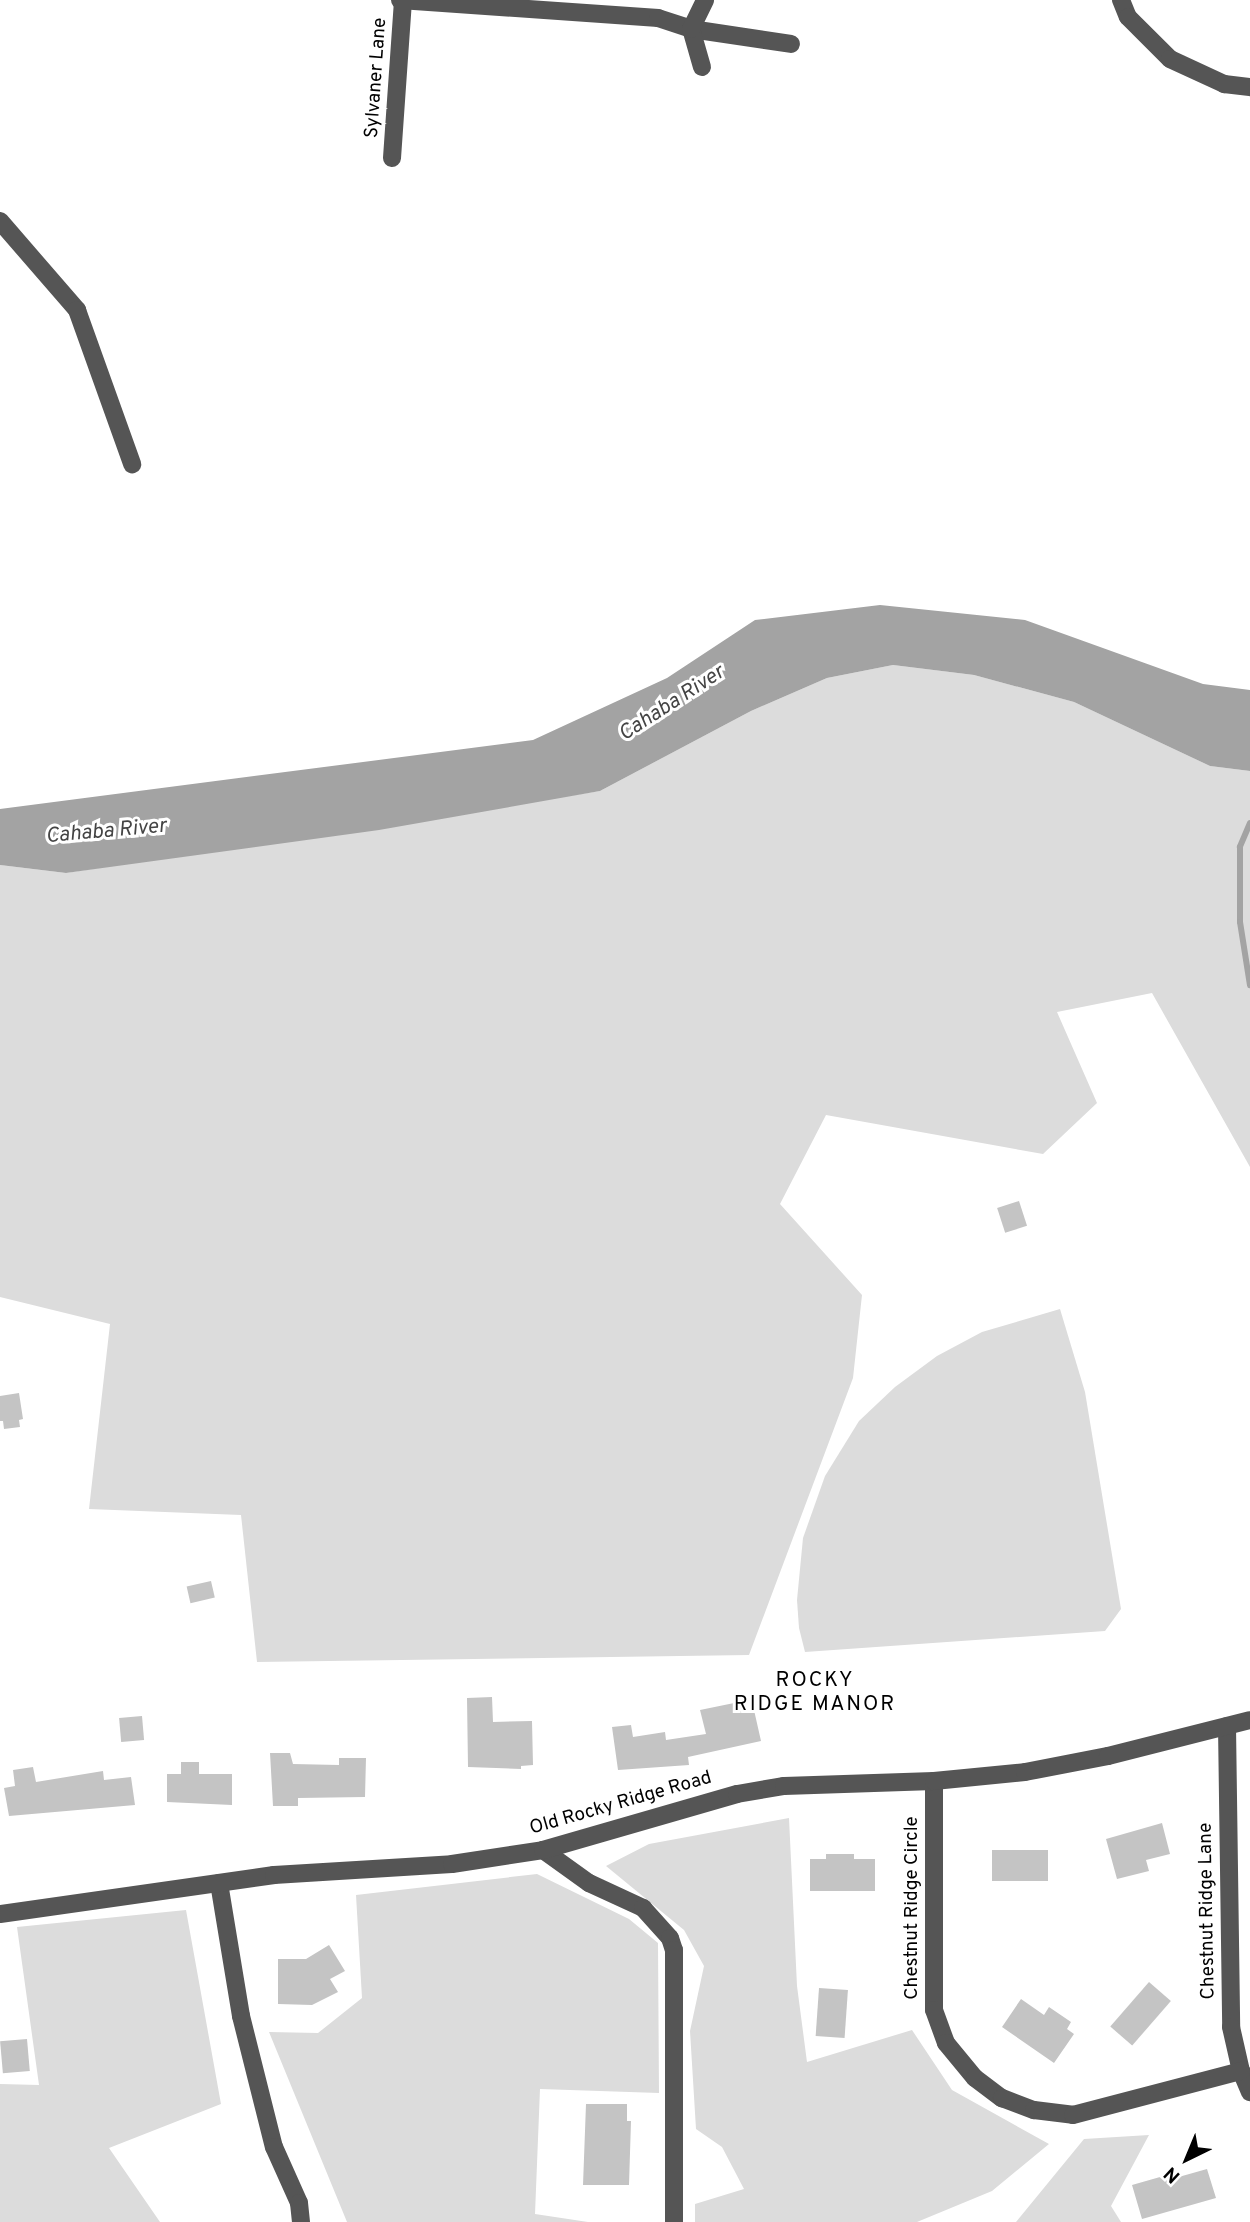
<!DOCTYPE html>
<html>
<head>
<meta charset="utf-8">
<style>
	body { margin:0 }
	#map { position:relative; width:1250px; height:2222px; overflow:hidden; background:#fff; font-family:Overpass,sans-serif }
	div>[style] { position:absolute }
	.green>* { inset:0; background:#dcdcdc }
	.water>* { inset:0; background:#a3a3a3 }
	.stream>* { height:6px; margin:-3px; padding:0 3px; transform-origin:3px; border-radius:3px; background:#a3a3a3 }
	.building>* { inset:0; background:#c4c4c4; transform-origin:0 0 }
	.minor>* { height:18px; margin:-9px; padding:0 9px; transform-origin:9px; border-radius:9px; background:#555 }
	span { translate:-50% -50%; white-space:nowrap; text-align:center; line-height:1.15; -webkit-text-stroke:6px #fff; paint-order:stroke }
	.street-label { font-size:19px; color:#000 }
	.water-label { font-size:21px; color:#444; font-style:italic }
	.neighbourhood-label { font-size:21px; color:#000; letter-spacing:2px }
	.north { position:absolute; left:1152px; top:2124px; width:70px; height:70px; -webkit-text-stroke:5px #fff; paint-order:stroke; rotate:223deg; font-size:19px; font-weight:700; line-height:28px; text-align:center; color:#000 }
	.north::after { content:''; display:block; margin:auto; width:24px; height:32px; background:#000; clip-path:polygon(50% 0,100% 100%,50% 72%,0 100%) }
</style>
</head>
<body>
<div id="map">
	<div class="green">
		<i style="clip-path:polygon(893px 665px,974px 675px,1074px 702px,1210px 766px,1250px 771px,1250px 1167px,1152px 993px,1057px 1012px,1097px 1103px,1043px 1154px,826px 1115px,780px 1204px,862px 1295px,853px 1378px,749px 1655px,257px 1662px,241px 1515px,89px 1509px,110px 1324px,0 1297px,0 865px,66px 873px,600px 791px,751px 711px,827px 678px)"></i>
		<i style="clip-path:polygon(1060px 1309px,1085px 1392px,1121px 1609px,1105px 1631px,805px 1652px,799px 1628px,797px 1600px,803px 1538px,825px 1476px,859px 1421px,895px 1387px,937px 1356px,982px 1332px)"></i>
		<i style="clip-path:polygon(789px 1818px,797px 1986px,807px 2062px,912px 2030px,952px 2090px,1049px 2144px,992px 2191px,917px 2222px,695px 2222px,695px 2204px,744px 2189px,722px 2147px,696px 2129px,690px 2031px,704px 1966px,684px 1930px,606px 1866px,649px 1844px)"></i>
		<i style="clip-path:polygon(537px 1874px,629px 1919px,658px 1943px,659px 2093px,540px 2089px,535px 2214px,588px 2222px,347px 2222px,269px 2032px,318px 2033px,362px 1998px,356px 1895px)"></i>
		<i style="clip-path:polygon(186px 1910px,221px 2104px,109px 2148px,160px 2222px,0 2222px,0 2084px,39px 2085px,17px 1927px)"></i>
		<i style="clip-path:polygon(1149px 2135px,1111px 2206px,1121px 2222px,1016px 2222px,1084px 2139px)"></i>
	</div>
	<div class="water">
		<i style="clip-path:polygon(880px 605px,1025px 620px,1203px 684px,1250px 690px,1250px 771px,1210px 766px,1074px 702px,974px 675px,893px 665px,827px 678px,751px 711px,600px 791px,379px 830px,66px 873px,0 865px,0 809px,533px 740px,667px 678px,755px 620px)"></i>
	</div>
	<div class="stream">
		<i style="left:1250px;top:823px;width:26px;rotate:113deg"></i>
		<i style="left:1240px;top:847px;width:75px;rotate:90deg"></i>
		<i style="left:1240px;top:922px;width:64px;rotate:81deg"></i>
	</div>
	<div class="building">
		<i style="left:1019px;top:1201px;width:26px;height:23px;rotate:72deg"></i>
		<i style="clip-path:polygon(19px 1393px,23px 1419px,19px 1420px,20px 1427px,4px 1429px,3px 1421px,0 1421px,0 1396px)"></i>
		<i style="left:211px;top:1581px;width:17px;height:25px;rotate:77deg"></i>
		<i style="clip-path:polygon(492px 1697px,493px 1722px,532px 1721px,533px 1765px,521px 1766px,521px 1769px,468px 1767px,467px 1698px)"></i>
		<i style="clip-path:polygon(739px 1702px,741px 1713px,754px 1710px,761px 1741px,688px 1757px,689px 1765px,618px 1770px,612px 1727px,631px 1725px,633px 1737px,665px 1732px,666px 1740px,706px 1734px,700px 1710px)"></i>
		<i style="left:142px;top:1716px;width:24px;height:23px;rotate:85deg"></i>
		<i style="clip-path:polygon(270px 1753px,290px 1753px,293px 1764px,339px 1765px,339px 1758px,366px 1758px,365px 1797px,298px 1798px,298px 1806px,273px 1806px)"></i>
		<i style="clip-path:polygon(181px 1762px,199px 1762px,199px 1774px,232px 1774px,232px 1805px,167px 1802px,167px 1774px,181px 1774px)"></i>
		<i style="clip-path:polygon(33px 1767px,36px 1782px,103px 1771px,104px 1780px,131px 1777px,135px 1805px,9px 1816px,4px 1788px,15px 1786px,13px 1770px)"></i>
		<i style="clip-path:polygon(1162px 1823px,1170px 1854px,1146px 1860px,1149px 1871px,1117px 1879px,1106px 1839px)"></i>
		<i style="left:992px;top:1850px;width:56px;height:31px"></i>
		<i style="clip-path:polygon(826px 1854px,854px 1854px,854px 1859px,875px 1859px,875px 1891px,810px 1891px,810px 1859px,826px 1859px)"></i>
		<i style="clip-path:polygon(329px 1945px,345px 1971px,330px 1979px,338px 1992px,312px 2005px,278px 2004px,278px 1959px,306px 1959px)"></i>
		<i style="left:1149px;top:1982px;width:29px;height:59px;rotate:41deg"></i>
		<i style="left:819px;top:1988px;width:29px;height:48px;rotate:4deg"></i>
		<i style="clip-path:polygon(1021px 1999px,1044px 2015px,1049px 2007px,1071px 2022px,1067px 2029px,1074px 2034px,1054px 2063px,1002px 2027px)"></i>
		<i style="left:27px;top:2039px;width:32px;height:27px;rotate:85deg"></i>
		<i style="clip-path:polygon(586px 2104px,627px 2104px,627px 2121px,631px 2121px,629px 2185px,583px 2185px)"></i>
		<i style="clip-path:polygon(1207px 2169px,1216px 2198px,1142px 2219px,1132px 2185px,1167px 2175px,1168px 2180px)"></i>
	</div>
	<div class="minor">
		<i style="left:400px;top:0;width:259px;rotate:4deg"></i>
		<i style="left:658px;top:18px;width:35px;rotate:18deg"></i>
		<i style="left:691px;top:29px;width:101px;rotate:8.5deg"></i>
		<i style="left:1121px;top:0;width:18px;rotate:68deg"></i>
		<i style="left:1128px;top:17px;width:59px;rotate:45deg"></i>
		<i style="left:1170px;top:59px;width:60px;rotate:24.8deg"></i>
		<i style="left:1224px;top:84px;width:26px;rotate:7deg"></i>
		<i style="left:702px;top:67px;width:40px;rotate:-106deg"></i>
		<i style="left:691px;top:29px;width:32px;rotate:-64deg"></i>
		<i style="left:392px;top:158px;width:158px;rotate:-86deg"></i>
		<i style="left:0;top:221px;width:118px;rotate:49.1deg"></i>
		<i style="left:77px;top:310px;width:164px;rotate:70.3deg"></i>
		<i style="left:1227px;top:1726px;width:301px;rotate:89.2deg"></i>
		<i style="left:1231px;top:2027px;width:45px;rotate:77.2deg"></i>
		<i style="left:1241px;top:2071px;width:23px;rotate:67deg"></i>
		<i style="left:934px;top:1781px;width:229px;rotate:90deg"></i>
		<i style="left:934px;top:2010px;width:35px;rotate:70deg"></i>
		<i style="left:946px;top:2043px;width:45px;rotate:50.4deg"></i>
		<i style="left:975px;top:2078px;width:34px;rotate:37deg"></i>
		<i style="left:1002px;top:2098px;width:34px;rotate:21deg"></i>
		<i style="left:1034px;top:2110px;width:39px;rotate:7deg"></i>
		<i style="left:1073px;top:2115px;width:174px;rotate:-14.7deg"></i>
		<i style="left:543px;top:1850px;width:57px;rotate:35.7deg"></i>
		<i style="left:589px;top:1883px;width:60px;rotate:24.8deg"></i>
		<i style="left:643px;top:1908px;width:40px;rotate:48deg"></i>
		<i style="left:670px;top:1938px;width:13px;rotate:72deg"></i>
		<i style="left:674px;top:1950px;width:272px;rotate:90deg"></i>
		<i style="left:219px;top:1883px;width:135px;rotate:80.6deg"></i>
		<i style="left:241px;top:2016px;width:135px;rotate:75.9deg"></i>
		<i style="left:274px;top:2147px;width:61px;rotate:65.9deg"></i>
		<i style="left:299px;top:2203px;width:19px;rotate:84deg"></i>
		<i style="left:0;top:1914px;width:277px;rotate:-8.1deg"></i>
		<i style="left:274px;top:1875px;width:178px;rotate:-3.5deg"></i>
		<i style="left:452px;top:1864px;width:92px;rotate:-8.7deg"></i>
		<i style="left:543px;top:1850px;width:202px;rotate:-16.1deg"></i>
		<i style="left:737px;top:1794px;width:48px;rotate:-9.7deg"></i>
		<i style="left:784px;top:1786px;width:150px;rotate:-1.9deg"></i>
		<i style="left:934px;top:1781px;width:91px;rotate:-5.6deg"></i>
		<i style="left:1025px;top:1772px;width:85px;rotate:-10.9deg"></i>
		<i style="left:1108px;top:1756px;width:146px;rotate:-14.2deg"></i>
	</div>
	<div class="street-label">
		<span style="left:377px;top:78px;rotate:-86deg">Sylvaner Lane</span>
		<span style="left:621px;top:1804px;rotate:-16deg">Old Rocky Ridge Road</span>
		<span style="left:913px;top:1908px;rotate:-90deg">Chestnut Ridge Circle</span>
		<span style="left:1208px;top:1911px;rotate:-91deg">Chestnut Ridge Lane</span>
	</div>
	<div class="water-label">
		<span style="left:672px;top:704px;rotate:-33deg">Cahaba River</span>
		<span style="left:106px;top:832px;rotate:-5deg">Cahaba River</span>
	</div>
	<div class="neighbourhood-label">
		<span style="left:815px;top:1693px">ROCKY<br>RIDGE MANOR</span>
	</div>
	<div class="north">N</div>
</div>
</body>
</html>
